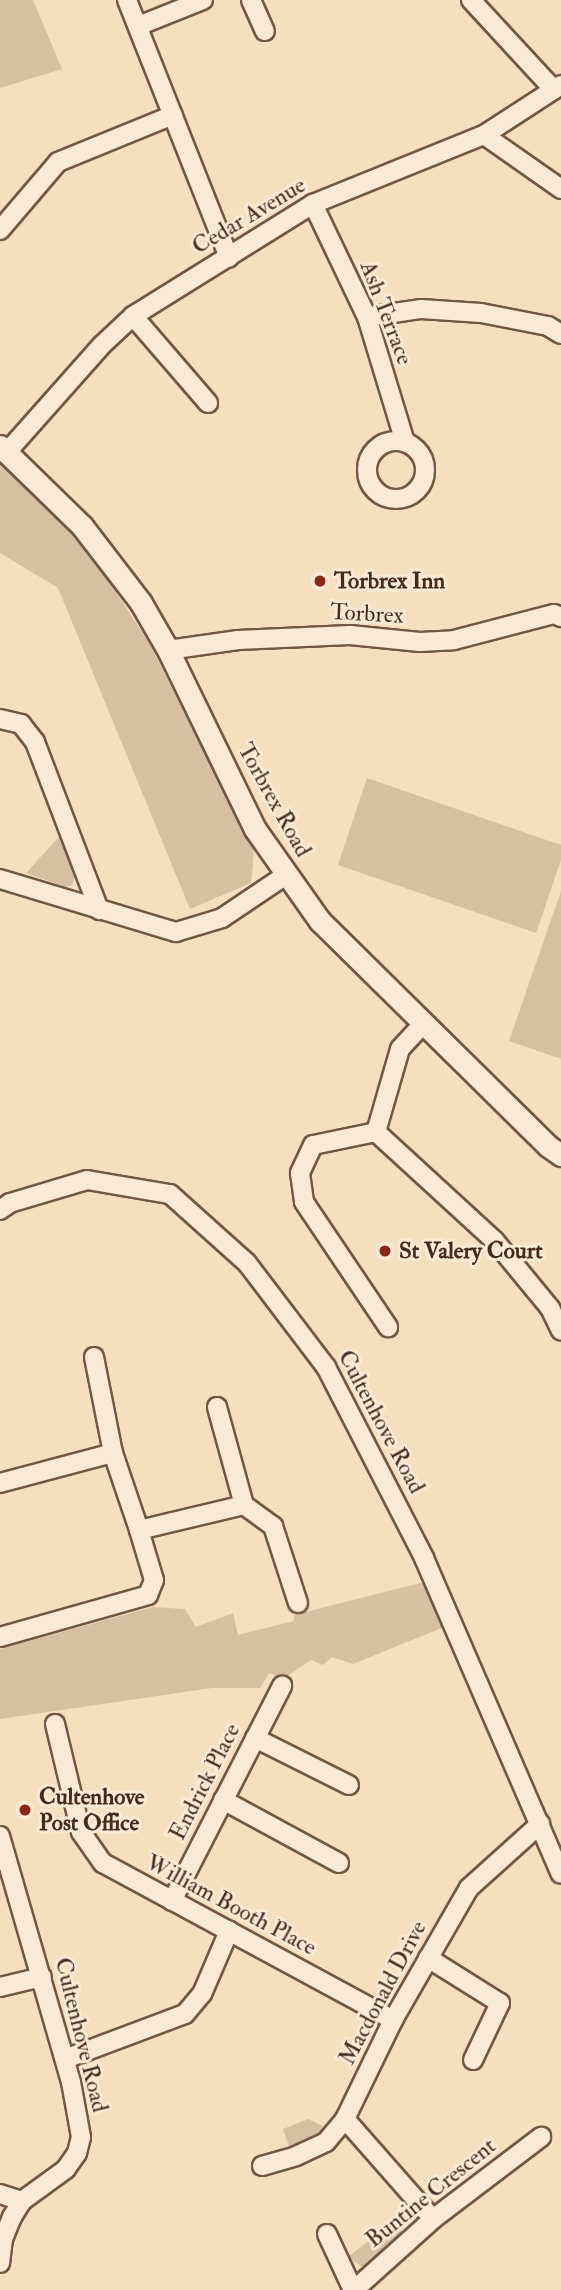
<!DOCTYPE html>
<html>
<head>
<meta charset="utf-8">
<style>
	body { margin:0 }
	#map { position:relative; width:561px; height:2290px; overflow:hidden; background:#f5dfbe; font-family:"IM FELL Double Pica",serif }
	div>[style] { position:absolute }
	.green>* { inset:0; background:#d7c0a2 }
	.roads { filter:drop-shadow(2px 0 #725744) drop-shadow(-2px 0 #725744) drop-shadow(0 2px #725744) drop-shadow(0 -2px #725744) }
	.minor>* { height:18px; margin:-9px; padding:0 9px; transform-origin:9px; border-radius:9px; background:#f8ead5 }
	.minor>.ring { margin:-9px; padding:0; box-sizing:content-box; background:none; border:18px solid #f8ead5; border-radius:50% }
	.tertiary>* { height:21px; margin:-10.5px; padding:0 10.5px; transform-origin:10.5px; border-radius:10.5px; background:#f8ead5 }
	.dots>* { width:19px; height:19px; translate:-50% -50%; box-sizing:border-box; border:4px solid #f8ead5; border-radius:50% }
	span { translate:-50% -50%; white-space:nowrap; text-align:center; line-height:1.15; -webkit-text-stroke:6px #f8ead5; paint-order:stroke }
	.street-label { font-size:23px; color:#472a1b }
	.poi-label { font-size:23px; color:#472a1b; font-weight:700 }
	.left { translate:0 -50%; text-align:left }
</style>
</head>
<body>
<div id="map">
	<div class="green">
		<i style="clip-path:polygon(0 0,33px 0,62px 69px,0 88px)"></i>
		<i style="clip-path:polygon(0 462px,89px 551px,149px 643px,254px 851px,251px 883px,190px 909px,58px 588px,0 553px)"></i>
		<i style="clip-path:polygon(367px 778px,561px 845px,561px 860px,536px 933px,338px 865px)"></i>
		<i style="clip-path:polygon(59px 837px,73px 863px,75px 876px,72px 885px,66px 887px,26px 873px)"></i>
		<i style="clip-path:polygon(561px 891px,561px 1059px,509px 1041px)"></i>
		<i style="clip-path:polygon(424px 1582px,444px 1627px,353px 1664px,332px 1657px,323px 1665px,311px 1660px,283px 1679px,269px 1673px,260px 1688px,212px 1688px,0 1719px,0 1649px,153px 1607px,185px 1609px,196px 1627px,233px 1613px,238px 1635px,294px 1621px,294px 1615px)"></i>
		<i style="clip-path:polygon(308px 2119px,323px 2126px,320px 2133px,290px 2150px,283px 2129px)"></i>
		<i style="clip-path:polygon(403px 2214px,400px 2241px,367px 2270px,348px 2257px)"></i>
	</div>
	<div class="roads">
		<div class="minor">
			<i style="left:127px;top:0;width:277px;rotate:68.4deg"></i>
			<i style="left:251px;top:0;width:34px;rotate:66deg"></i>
			<i style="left:471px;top:0;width:122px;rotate:47.3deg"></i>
			<i style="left:138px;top:26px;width:70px;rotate:-21.8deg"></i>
			<i style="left:484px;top:135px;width:94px;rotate:35deg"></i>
			<i style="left:313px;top:204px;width:125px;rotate:64.5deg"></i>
			<i style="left:367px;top:317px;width:131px;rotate:73.1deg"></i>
			<i style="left:0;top:230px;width:89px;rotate:-49.5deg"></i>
			<i style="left:58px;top:162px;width:124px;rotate:-22.2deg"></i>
			<i style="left:133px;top:316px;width:115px;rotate:49.2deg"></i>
			<i style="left:367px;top:317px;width:55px;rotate:-8.4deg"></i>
			<i style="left:421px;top:309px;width:60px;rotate:3.8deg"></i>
			<i style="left:481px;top:313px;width:68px;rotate:11deg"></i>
			<i style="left:548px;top:326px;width:15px;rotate:32deg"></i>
			<i class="ring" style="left:367px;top:441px;width:40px;height:40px"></i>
			<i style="left:7px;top:452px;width:143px;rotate:-48.4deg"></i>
			<i style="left:102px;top:345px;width:42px;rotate:-43.1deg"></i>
			<i style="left:133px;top:316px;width:212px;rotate:-31.9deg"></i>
			<i style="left:313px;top:204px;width:184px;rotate:-22deg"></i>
			<i style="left:484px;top:135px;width:92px;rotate:-33deg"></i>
			<i style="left:168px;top:650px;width:71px;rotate:-8.1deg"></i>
			<i style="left:238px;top:640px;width:112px;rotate:-2.6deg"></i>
			<i style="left:350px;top:635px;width:70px;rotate:5.7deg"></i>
			<i style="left:420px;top:642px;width:34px;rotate:-3deg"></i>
			<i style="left:454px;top:640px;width:103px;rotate:-14.6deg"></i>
			<i style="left:554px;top:614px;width:8px;rotate:23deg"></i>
			<i style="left:0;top:719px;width:22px;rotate:13deg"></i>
			<i style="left:21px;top:724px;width:23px;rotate:52deg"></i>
			<i style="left:35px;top:742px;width:180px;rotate:69.1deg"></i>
			<i style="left:0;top:879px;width:184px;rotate:16.8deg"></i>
			<i style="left:176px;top:932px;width:48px;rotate:-16.9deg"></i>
			<i style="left:222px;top:918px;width:77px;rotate:-33.9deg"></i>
			<i style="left:424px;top:1023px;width:35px;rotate:133deg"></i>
			<i style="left:400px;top:1049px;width:86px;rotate:106.1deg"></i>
			<i style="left:376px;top:1132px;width:160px;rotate:42.5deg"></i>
			<i style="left:494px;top:1240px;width:88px;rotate:50.5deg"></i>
			<i style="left:550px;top:1308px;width:25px;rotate:64deg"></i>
			<i style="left:376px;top:1132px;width:64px;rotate:168.3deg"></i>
			<i style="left:313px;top:1145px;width:31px;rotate:115deg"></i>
			<i style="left:300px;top:1173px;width:29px;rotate:82deg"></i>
			<i style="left:304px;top:1202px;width:151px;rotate:56.1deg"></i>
			<i style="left:0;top:1210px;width:12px;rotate:-35deg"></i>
			<i style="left:10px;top:1203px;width:80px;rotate:-16.6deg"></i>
			<i style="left:87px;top:1180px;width:84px;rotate:9.6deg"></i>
			<i style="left:170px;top:1194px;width:103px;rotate:41.9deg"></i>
			<i style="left:247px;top:1263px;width:131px;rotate:52.8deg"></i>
			<i style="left:326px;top:1367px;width:215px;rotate:62.8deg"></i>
			<i style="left:424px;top:1558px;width:344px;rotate:66.6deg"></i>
			<i style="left:94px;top:1357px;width:98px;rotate:78.8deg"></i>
			<i style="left:113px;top:1453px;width:81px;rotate:71.3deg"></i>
			<i style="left:139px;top:1530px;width:108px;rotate:-13.4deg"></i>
			<i style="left:217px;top:1407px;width:102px;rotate:74.6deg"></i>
			<i style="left:244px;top:1505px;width:36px;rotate:36deg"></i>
			<i style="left:273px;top:1526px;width:81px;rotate:72deg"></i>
			<i style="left:0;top:1483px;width:117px;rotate:-14.9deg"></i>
			<i style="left:0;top:1637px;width:154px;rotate:-15.8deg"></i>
			<i style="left:148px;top:1595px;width:16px;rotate:-68deg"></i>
			<i style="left:154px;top:1580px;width:52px;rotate:-106.7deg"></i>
			<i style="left:55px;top:1724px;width:111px;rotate:76.5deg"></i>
			<i style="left:81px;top:1832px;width:38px;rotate:55deg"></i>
			<i style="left:103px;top:1863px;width:330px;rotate:28.4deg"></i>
			<i style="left:255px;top:1738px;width:105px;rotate:26.6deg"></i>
			<i style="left:223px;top:1800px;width:132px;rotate:28.5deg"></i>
			<i style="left:0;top:1836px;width:256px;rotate:73.9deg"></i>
			<i style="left:71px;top:2082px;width:56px;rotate:79.7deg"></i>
			<i style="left:81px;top:2137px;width:16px;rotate:104deg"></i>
			<i style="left:77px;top:2153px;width:19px;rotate:125deg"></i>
			<i style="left:66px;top:2169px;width:54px;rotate:144deg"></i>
			<i style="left:22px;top:2201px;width:19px;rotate:122deg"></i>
			<i style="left:12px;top:2217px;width:24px;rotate:112deg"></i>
			<i style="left:3px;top:2239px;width:24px;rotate:97deg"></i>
			<i style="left:172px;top:1901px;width:242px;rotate:-62.9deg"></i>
			<i style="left:428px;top:1958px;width:85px;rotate:32deg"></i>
			<i style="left:500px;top:2003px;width:63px;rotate:115.3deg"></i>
			<i style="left:0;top:1987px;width:43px;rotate:-13.4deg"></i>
			<i style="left:65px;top:2059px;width:128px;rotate:-20.6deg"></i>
			<i style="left:185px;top:2014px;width:26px;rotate:-50deg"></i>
			<i style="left:202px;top:1994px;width:69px;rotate:-66.8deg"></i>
			<i style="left:345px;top:2119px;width:133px;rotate:48.7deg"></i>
			<i style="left:262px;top:2166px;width:35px;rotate:-16deg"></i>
			<i style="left:296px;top:2156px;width:33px;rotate:-25deg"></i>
			<i style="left:326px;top:2142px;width:30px;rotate:-50deg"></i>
			<i style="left:345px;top:2119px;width:110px;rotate:-64.1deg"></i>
			<i style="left:393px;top:2020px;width:152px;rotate:-60.1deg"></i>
			<i style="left:469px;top:1888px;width:96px;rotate:-42deg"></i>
			<i style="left:0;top:2194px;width:23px;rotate:18deg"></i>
			<i style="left:327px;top:2234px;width:62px;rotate:65.1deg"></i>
			<i style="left:354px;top:2290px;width:106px;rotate:-41.9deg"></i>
			<i style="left:433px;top:2219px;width:136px;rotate:-37.2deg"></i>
		</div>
		<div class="tertiary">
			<i style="left:0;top:446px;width:115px;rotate:44.3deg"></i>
			<i style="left:82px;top:526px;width:97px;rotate:52.5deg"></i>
			<i style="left:141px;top:603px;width:54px;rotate:60.1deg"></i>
			<i style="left:168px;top:650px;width:199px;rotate:64.1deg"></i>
			<i style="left:255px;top:829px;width:113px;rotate:54.8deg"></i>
			<i style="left:320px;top:921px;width:320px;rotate:44.6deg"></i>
			<i style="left:548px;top:1146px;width:16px;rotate:35deg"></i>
		</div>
	</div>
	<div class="dots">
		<i style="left:320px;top:581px;background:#8f2418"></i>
		<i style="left:385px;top:1251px;background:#8f2418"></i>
		<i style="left:25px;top:1810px;background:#8f2418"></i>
	</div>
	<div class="street-label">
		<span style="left:249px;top:216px;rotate:-31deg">Cedar Avenue</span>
		<span style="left:386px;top:313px;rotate:69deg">Ash Terrace</span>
		<span style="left:367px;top:614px;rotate:3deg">Torbrex</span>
		<span style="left:274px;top:800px;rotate:61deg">Torbrex Road</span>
		<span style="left:381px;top:1422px;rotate:62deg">Cultenhove Road</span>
		<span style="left:205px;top:1782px;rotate:-63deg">Endrick Place</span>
		<span style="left:231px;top:1905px;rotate:28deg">William Booth Place</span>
		<span style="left:383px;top:1993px;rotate:-62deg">Macdonald Drive</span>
		<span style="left:81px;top:2035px;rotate:76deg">Cultenhove Road</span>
		<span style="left:431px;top:2193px;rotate:-39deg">Buntine Crescent</span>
	</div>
	<div class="poi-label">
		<span class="left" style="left:334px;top:581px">Torbrex Inn</span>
		<span class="left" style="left:399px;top:1251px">St Valery Court</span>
		<span class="left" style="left:39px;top:1810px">Cultenhove<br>Post Office</span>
	</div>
</div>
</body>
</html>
